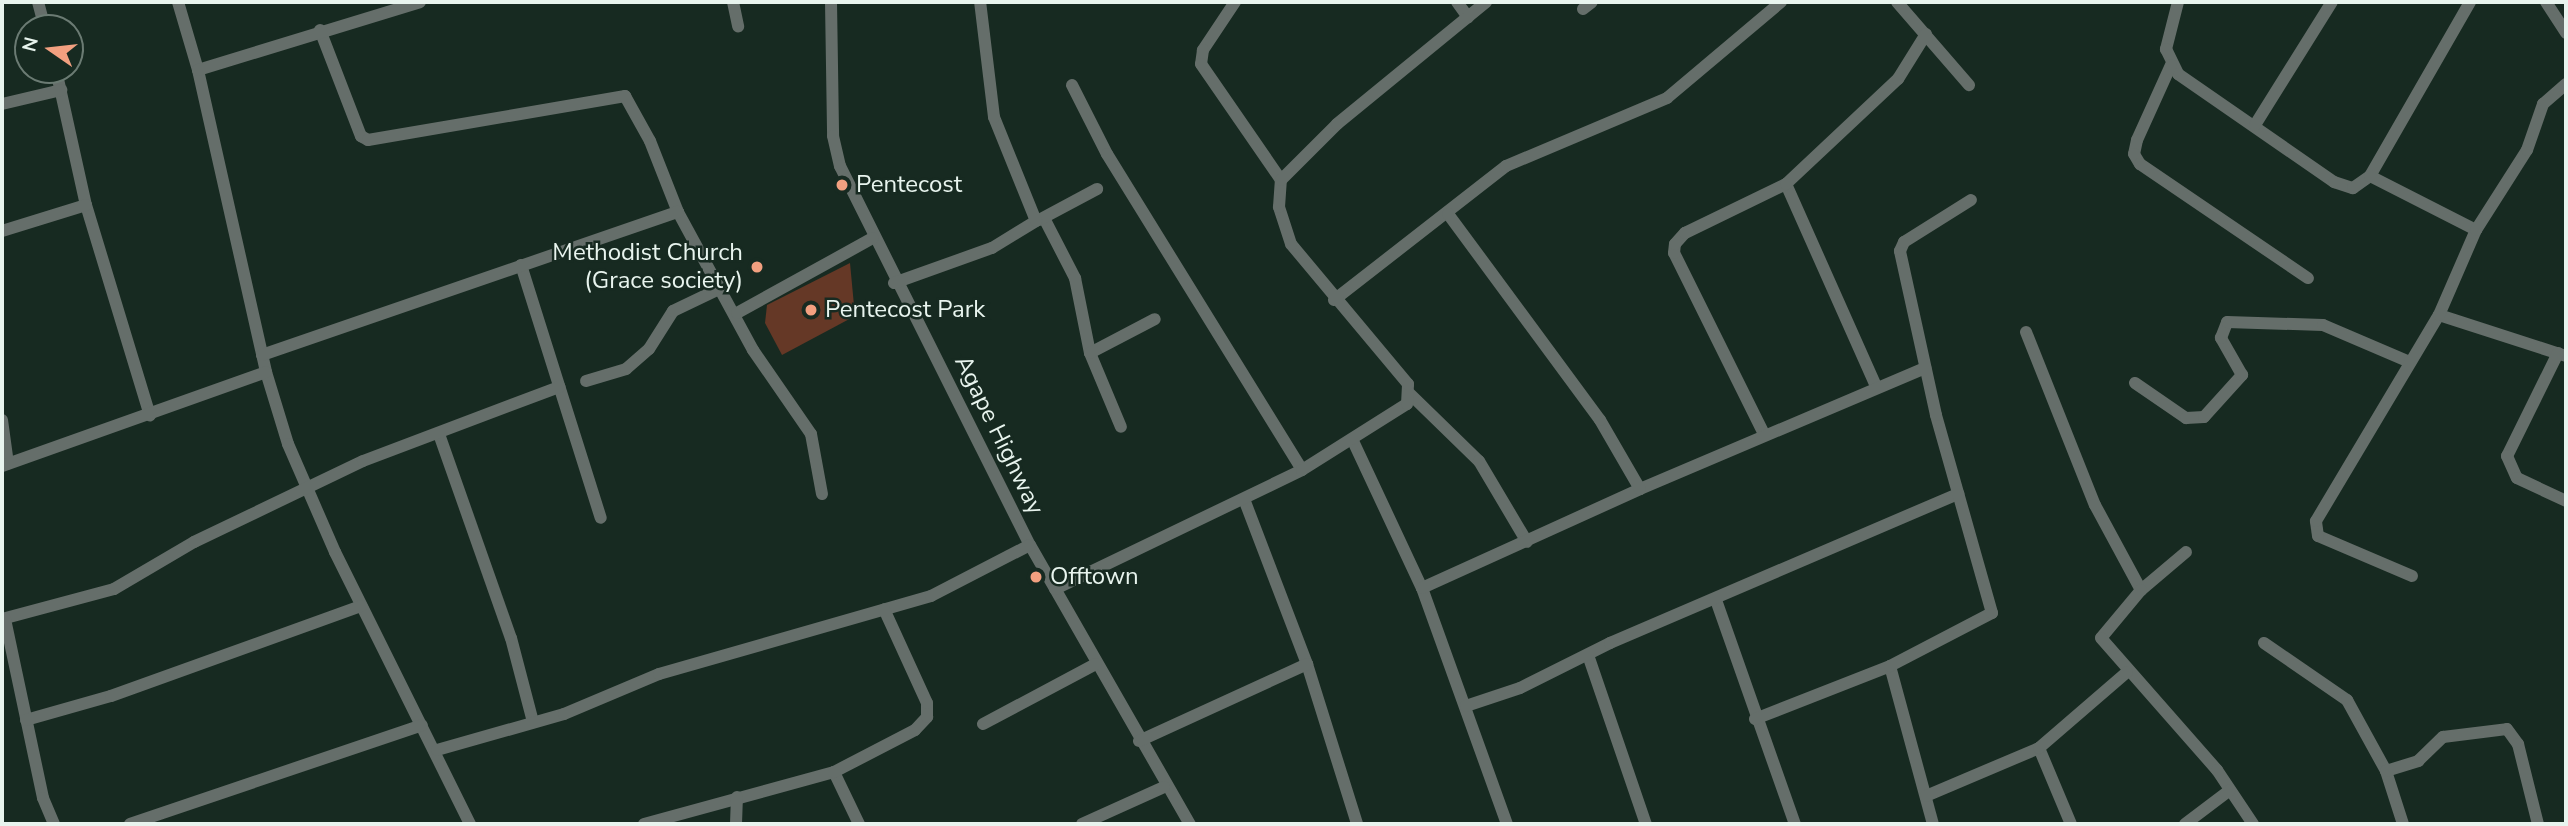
<!DOCTYPE html>
<html>
<head>
<meta charset="utf-8">
<style>
	body { margin:0 }
	#map { position:relative; width:2568px; height:826px; overflow:hidden; background:#172a21; font-family:"Nunito Sans",sans-serif }
	div>[style] { position:absolute }
	.green>* { inset:0; background:#653826 }
	.minor>* { height:12px; margin:-6px; padding:0 6px; transform-origin:6px; border-radius:6px; background:#656e6a }
	.dots>* { width:19px; height:19px; translate:-50% -50%; box-sizing:border-box; border:4px solid #172a21; border-radius:50% }
	span { translate:-50% -50%; white-space:nowrap; text-align:center; line-height:1.15; -webkit-text-stroke:5px #172a21; paint-order:stroke }
	.poi-label { font-size:24px; color:#e8f4ee }
	.left { translate:0 -50%; text-align:left }
	.right { translate:-100% -50%; text-align:right }
	.street-label { font-size:24px; color:#e8f4ee }
	.frame { position:absolute; inset:0; border:4px solid #e8f4ee; pointer-events:none }
	.north { position:absolute; left:14px; top:14px; width:70px; height:70px; box-sizing:border-box; background:#172a21; border:2px solid #6b7b73; border-radius:50%; rotate:284deg; font-size:19px; font-weight:700; line-height:28px; text-align:center; color:#e8f4ee }
	.north::after { content:''; display:block; margin:auto; width:24px; height:32px; background:#f2a080; clip-path:polygon(50% 0,100% 100%,50% 72%,0 100%) }
</style>
</head>
<body>
<div id="map">
	<div class="green">
		<i style="clip-path:polygon(850px 263px,855px 316px,782px 355px,765px 323px,767px 305px)"></i>
	</div>
	<div class="minor">
		<i style="left:38px;top:2px;width:27px;rotate:75deg"></i>
		<i style="left:178px;top:2px;width:71px;rotate:73.6deg"></i>
		<i style="left:198px;top:70px;width:310px;rotate:77.3deg"></i>
		<i style="left:266px;top:372px;width:75px;rotate:73deg"></i>
		<i style="left:288px;top:444px;width:118px;rotate:66.5deg"></i>
		<i style="left:335px;top:552px;width:304px;rotate:63.6deg"></i>
		<i style="left:733px;top:2px;width:25px;rotate:78deg"></i>
		<i style="left:831px;top:2px;width:134px;rotate:89.1deg"></i>
		<i style="left:833px;top:136px;width:31px;rotate:77deg"></i>
		<i style="left:840px;top:166px;width:424px;rotate:63.4deg"></i>
		<i style="left:1030px;top:545px;width:322px;rotate:60.2deg"></i>
		<i style="left:1235px;top:2px;width:58px;rotate:123.7deg"></i>
		<i style="left:1203px;top:50px;width:14px;rotate:98deg"></i>
		<i style="left:1201px;top:64px;width:141px;rotate:55.4deg"></i>
		<i style="left:1457px;top:2px;width:19px;rotate:54deg"></i>
		<i style="left:1897px;top:2px;width:110px;rotate:49.1deg"></i>
		<i style="left:2178px;top:2px;width:49px;rotate:104.3deg"></i>
		<i style="left:2166px;top:49px;width:28px;rotate:64deg"></i>
		<i style="left:2178px;top:74px;width:190px;rotate:34.7deg"></i>
		<i style="left:2334px;top:182px;width:20px;rotate:18deg"></i>
		<i style="left:2353px;top:188px;width:21px;rotate:-35deg"></i>
		<i style="left:2370px;top:176px;width:201px;rotate:-60.1deg"></i>
		<i style="left:2546px;top:2px;width:37px;rotate:57deg"></i>
		<i style="left:1583px;top:9px;width:11px;rotate:-38deg"></i>
		<i style="left:320px;top:30px;width:114px;rotate:68.9deg"></i>
		<i style="left:361px;top:136px;width:8px;rotate:30deg"></i>
		<i style="left:368px;top:140px;width:261px;rotate:-9.7deg"></i>
		<i style="left:625px;top:96px;width:51px;rotate:60.9deg"></i>
		<i style="left:650px;top:141px;width:76px;rotate:68.5deg"></i>
		<i style="left:678px;top:212px;width:157px;rotate:61.5deg"></i>
		<i style="left:753px;top:350px;width:102px;rotate:55.4deg"></i>
		<i style="left:811px;top:434px;width:61px;rotate:79.6deg"></i>
		<i style="left:2171px;top:65px;width:82px;rotate:114.4deg"></i>
		<i style="left:2137px;top:140px;width:14px;rotate:102deg"></i>
		<i style="left:2134px;top:154px;width:12px;rotate:59deg"></i>
		<i style="left:2140px;top:164px;width:203px;rotate:34.2deg"></i>
		<i style="left:56px;top:70px;width:138px;rotate:77.5deg"></i>
		<i style="left:86px;top:205px;width:220px;rotate:73.1deg"></i>
		<i style="left:198px;top:70px;width:232px;rotate:-17deg"></i>
		<i style="left:1072px;top:85px;width:77px;rotate:63.1deg"></i>
		<i style="left:1107px;top:154px;width:371px;rotate:58.3deg"></i>
		<i style="left:2px;top:104px;width:61px;rotate:-13.3deg"></i>
		<i style="left:2255px;top:125px;width:145px;rotate:-58deg"></i>
		<i style="left:2370px;top:176px;width:119px;rotate:27deg"></i>
		<i style="left:1786px;top:184px;width:223px;rotate:66deg"></i>
		<i style="left:1044px;top:218px;width:68px;rotate:62.7deg"></i>
		<i style="left:1075px;top:278px;width:76px;rotate:78.7deg"></i>
		<i style="left:1090px;top:353px;width:80px;rotate:67.3deg"></i>
		<i style="left:1039px;top:220px;width:66px;rotate:-28.1deg"></i>
		<i style="left:2px;top:231px;width:88px;rotate:-17.2deg"></i>
		<i style="left:521px;top:265px;width:265px;rotate:72.5deg"></i>
		<i style="left:894px;top:283px;width:104px;rotate:-19.7deg"></i>
		<i style="left:992px;top:248px;width:52px;rotate:-31.5deg"></i>
		<i style="left:1036px;top:221px;width:112px;rotate:-112deg"></i>
		<i style="left:994px;top:117px;width:116px;rotate:-96.9deg"></i>
		<i style="left:1334px;top:300px;width:218px;rotate:-37.9deg"></i>
		<i style="left:1506px;top:166px;width:175px;rotate:-22.9deg"></i>
		<i style="left:1667px;top:98px;width:149px;rotate:-40.1deg"></i>
		<i style="left:737px;top:313px;width:155px;rotate:-28.9deg"></i>
		<i style="left:2439px;top:315px;width:133px;rotate:17.9deg"></i>
		<i style="left:2026px;top:332px;width:186px;rotate:68.3deg"></i>
		<i style="left:2095px;top:505px;width:97px;rotate:61.6deg"></i>
		<i style="left:1090px;top:353px;width:73px;rotate:-27.6deg"></i>
		<i style="left:2558px;top:353px;width:115px;rotate:116.3deg"></i>
		<i style="left:2507px;top:456px;width:24px;rotate:66deg"></i>
		<i style="left:2517px;top:478px;width:54px;rotate:25.1deg"></i>
		<i style="left:262px;top:355px;width:440px;rotate:-19deg"></i>
		<i style="left:586px;top:381px;width:42px;rotate:-16.7deg"></i>
		<i style="left:626px;top:369px;width:30px;rotate:-41deg"></i>
		<i style="left:649px;top:349px;width:45px;rotate:-57.7deg"></i>
		<i style="left:673px;top:311px;width:55px;rotate:-25.6deg"></i>
		<i style="left:2135px;top:383px;width:62px;rotate:34.5deg"></i>
		<i style="left:2186px;top:418px;width:18px;rotate:-3deg"></i>
		<i style="left:2204px;top:417px;width:57px;rotate:-47.9deg"></i>
		<i style="left:2242px;top:375px;width:43px;rotate:-119.6deg"></i>
		<i style="left:2221px;top:338px;width:17px;rotate:-69deg"></i>
		<i style="left:2227px;top:322px;width:96px;rotate:1.8deg"></i>
		<i style="left:2323px;top:325px;width:91px;rotate:23.2deg"></i>
		<i style="left:1410px;top:394px;width:96px;rotate:44.2deg"></i>
		<i style="left:1479px;top:461px;width:94px;rotate:59.3deg"></i>
		<i style="left:2px;top:420px;width:44px;rotate:82.2deg"></i>
		<i style="left:439px;top:434px;width:216px;rotate:70.6deg"></i>
		<i style="left:511px;top:638px;width:87px;rotate:75.3deg"></i>
		<i style="left:1764px;top:434px;width:202px;rotate:-116.4deg"></i>
		<i style="left:1674px;top:253px;width:9px;rotate:-84deg"></i>
		<i style="left:1675px;top:244px;width:15px;rotate:-48deg"></i>
		<i style="left:1685px;top:233px;width:112px;rotate:-25.9deg"></i>
		<i style="left:1786px;top:184px;width:154px;rotate:-43.2deg"></i>
		<i style="left:1898px;top:79px;width:53px;rotate:-58.1deg"></i>
		<i style="left:1353px;top:441px;width:162px;rotate:64.9deg"></i>
		<i style="left:1422px;top:588px;width:251px;rotate:70.2deg"></i>
		<i style="left:2px;top:466px;width:280px;rotate:-19.6deg"></i>
		<i style="left:1640px;top:489px;width:310px;rotate:-23deg"></i>
		<i style="left:1244px;top:499px;width:177px;rotate:69.1deg"></i>
		<i style="left:1307px;top:664px;width:168px;rotate:72.6deg"></i>
		<i style="left:2186px;top:552px;width:59px;rotate:139.8deg"></i>
		<i style="left:2141px;top:590px;width:62px;rotate:129.8deg"></i>
		<i style="left:2101px;top:638px;width:176px;rotate:48.7deg"></i>
		<i style="left:2217px;top:770px;width:65px;rotate:56.3deg"></i>
		<i style="left:2412px;top:576px;width:102px;rotate:-156.9deg"></i>
		<i style="left:2318px;top:536px;width:15px;rotate:-98deg"></i>
		<i style="left:2316px;top:521px;width:240px;rotate:-59.2deg"></i>
		<i style="left:2439px;top:315px;width:93px;rotate:-66.5deg"></i>
		<i style="left:2476px;top:230px;width:95px;rotate:-57.5deg"></i>
		<i style="left:2527px;top:150px;width:49px;rotate:-70.8deg"></i>
		<i style="left:2543px;top:104px;width:30px;rotate:-41deg"></i>
		<i style="left:1422px;top:588px;width:239px;rotate:-24.4deg"></i>
		<i style="left:1640px;top:489px;width:80px;rotate:-120.1deg"></i>
		<i style="left:1600px;top:420px;width:256px;rotate:-126.4deg"></i>
		<i style="left:1055px;top:589px;width:274px;rotate:-25.7deg"></i>
		<i style="left:1302px;top:470px;width:124px;rotate:-32.2deg"></i>
		<i style="left:1407px;top:404px;width:20px;rotate:-87deg"></i>
		<i style="left:1408px;top:384px;width:182px;rotate:-129.9deg"></i>
		<i style="left:1291px;top:244px;width:39px;rotate:-108deg"></i>
		<i style="left:1279px;top:207px;width:27px;rotate:-86deg"></i>
		<i style="left:1281px;top:180px;width:79px;rotate:-45deg"></i>
		<i style="left:1337px;top:124px;width:193px;rotate:-39.3deg"></i>
		<i style="left:1716px;top:600px;width:238px;rotate:70.6deg"></i>
		<i style="left:2px;top:619px;width:116px;rotate:-15deg"></i>
		<i style="left:114px;top:589px;width:93px;rotate:-30.4deg"></i>
		<i style="left:194px;top:542px;width:187px;rotate:-25.6deg"></i>
		<i style="left:363px;top:461px;width:210px;rotate:-20.7deg"></i>
		<i style="left:5px;top:619px;width:183px;rotate:78deg"></i>
		<i style="left:43px;top:798px;width:28px;rotate:67deg"></i>
		<i style="left:2264px;top:643px;width:101px;rotate:34.5deg"></i>
		<i style="left:2347px;top:700px;width:81px;rotate:61.2deg"></i>
		<i style="left:2386px;top:771px;width:56px;rotate:72.2deg"></i>
		<i style="left:1588px;top:655px;width:179px;rotate:71.1deg"></i>
		<i style="left:1890px;top:666px;width:164px;rotate:74.8deg"></i>
		<i style="left:1466px;top:706px;width:57px;rotate:-18.4deg"></i>
		<i style="left:1520px;top:688px;width:101px;rotate:-26.6deg"></i>
		<i style="left:1610px;top:643px;width:379px;rotate:-23.2deg"></i>
		<i style="left:1755px;top:719px;width:145px;rotate:-21.4deg"></i>
		<i style="left:1890px;top:666px;width:115px;rotate:-27.5deg"></i>
		<i style="left:1992px;top:613px;width:206px;rotate:-105.8deg"></i>
		<i style="left:1936px;top:415px;width:168px;rotate:-102.4deg"></i>
		<i style="left:1900px;top:251px;width:10px;rotate:-66deg"></i>
		<i style="left:1904px;top:242px;width:79px;rotate:-32.1deg"></i>
		<i style="left:26px;top:720px;width:88px;rotate:-15.8deg"></i>
		<i style="left:111px;top:696px;width:266px;rotate:-19.8deg"></i>
		<i style="left:983px;top:724px;width:128px;rotate:-28deg"></i>
		<i style="left:1139px;top:741px;width:185px;rotate:-24.6deg"></i>
		<i style="left:2039px;top:748px;width:82px;rotate:67.2deg"></i>
		<i style="left:437px;top:750px;width:132px;rotate:-15.8deg"></i>
		<i style="left:564px;top:714px;width:103px;rotate:-22.8deg"></i>
		<i style="left:659px;top:674px;width:283px;rotate:-16deg"></i>
		<i style="left:931px;top:596px;width:111px;rotate:-27.3deg"></i>
		<i style="left:2386px;top:771px;width:34px;rotate:-17deg"></i>
		<i style="left:2418px;top:761px;width:35px;rotate:-44deg"></i>
		<i style="left:2443px;top:737px;width:64px;rotate:-7.1deg"></i>
		<i style="left:2507px;top:729px;width:19px;rotate:54deg"></i>
		<i style="left:2518px;top:744px;width:82px;rotate:76deg"></i>
		<i style="left:834px;top:772px;width:58px;rotate:64.3deg"></i>
		<i style="left:1926px;top:796px;width:123px;rotate:-23deg"></i>
		<i style="left:2039px;top:748px;width:116px;rotate:-40.8deg"></i>
		<i style="left:130px;top:824px;width:308px;rotate:-18.7deg"></i>
		<i style="left:644px;top:824px;width:197px;rotate:-15.3deg"></i>
		<i style="left:834px;top:772px;width:91px;rotate:-27.4deg"></i>
		<i style="left:915px;top:730px;width:18px;rotate:-47deg"></i>
		<i style="left:927px;top:717px;width:14px;rotate:-90deg"></i>
		<i style="left:927px;top:703px;width:103px;rotate:-114.6deg"></i>
		<i style="left:736px;top:824px;width:27px;rotate:-88deg"></i>
		<i style="left:1082px;top:824px;width:90px;rotate:-24.3deg"></i>
		<i style="left:2185px;top:824px;width:56px;rotate:-37.1deg"></i>
	</div>
	<div class="dots">
		<i style="left:842px;top:185px;background:#f2a080"></i>
		<i style="left:757px;top:267px;background:#f2a080"></i>
		<i style="left:811px;top:310px;background:#f2a080"></i>
		<i style="left:1036px;top:577px;background:#f2a080"></i>
	</div>
	<div class="poi-label">
		<span class="left" style="left:856px;top:185px">Pentecost</span>
		<span class="right" style="left:743px;top:267px">Methodist Church<br>(Grace society)</span>
		<span class="left" style="left:825px;top:310px">Pentecost Park</span>
		<span class="left" style="left:1050px;top:577px">Offtown</span>
	</div>
	<div class="street-label">
		<span style="left:999px;top:435px;rotate:64deg">Agape Highway</span>
	</div>
	<div class="frame"></div>
	<div class="north">N</div>
</div>
</body>
</html>
